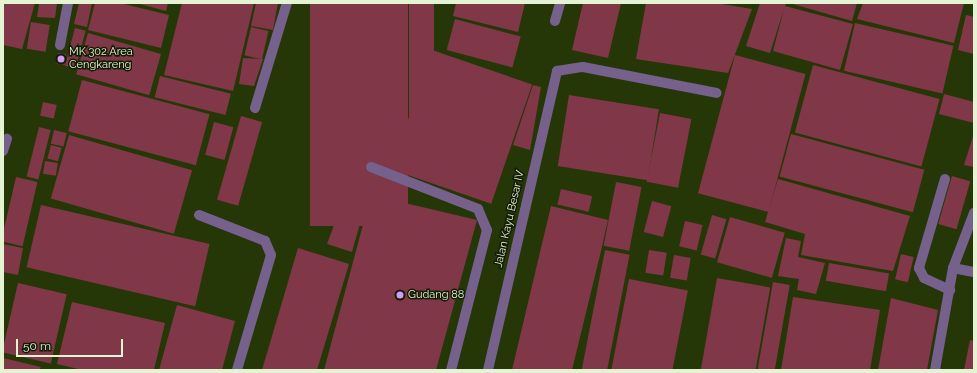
<!DOCTYPE html>
<html>
<head>
<meta charset="utf-8">
<style>
	body { margin:0 }
	#map { position:relative; width:977px; height:373px; overflow:hidden; background:#263707; font-family:Raleway,sans-serif }
	div>[style] { position:absolute }
	.building>* { inset:0; background:#803748; transform-origin:0 0 }
	.minor>* { height:10px; margin:-5px; padding:0 5px; transform-origin:5px; border-radius:5px; background:#76608c }
	.dots>* { width:11px; height:11px; translate:-50% -50%; box-sizing:border-box; border:2px solid #131c04; border-radius:50% }
	span { translate:-50% -50%; white-space:nowrap; text-align:center; line-height:1.15; -webkit-text-stroke:3px #131c04; paint-order:stroke }
	.poi-label { font-size:11px; color:#e4f3d2 }
	.left { translate:0 -50%; text-align:left }
	.street-label { font-size:11px; color:#e4f3d2 }
	.frame { position:absolute; inset:0; border:4px solid #e4f3d2; pointer-events:none }
	.scale { position:absolute; left:16px; top:339px; width:107px; height:18px; box-sizing:border-box; border:2px solid #e4f3d2; border-top:0; padding-left:5px; font-size:12px; line-height:14px; white-space:nowrap; color:#e4f3d2; -webkit-text-stroke:3px #131c04; paint-order:stroke }
</style>
</head>
<body>
<div id="map">
	<div class="building">
		<i style="clip-path:polygon(3px 3px,35px 3px,22px 49px,3px 45px)"></i>
		<i style="clip-path:polygon(39px 3px,57px 3px,55px 18px,37px 17px)"></i>
		<i style="clip-path:polygon(79px 3px,92px 3px,87px 27px,74px 24px)"></i>
		<i style="clip-path:polygon(95px 3px,120px 3px,169px 15px,161px 48px,88px 30px)"></i>
		<i style="clip-path:polygon(136px 3px,168px 3px,166px 11px)"></i>
		<i style="clip-path:polygon(182px 3px,254px 3px,233px 91px,164px 75px)"></i>
		<i style="clip-path:polygon(256px 3px,278px 3px,273px 30px,251px 26px)"></i>
		<i style="left:310px;top:3px;width:98px;height:223px"></i>
		<i style="left:409px;top:3px;width:25px;height:120px"></i>
		<i style="clip-path:polygon(456px 3px,525px 3px,518px 32px,453px 16px)"></i>
		<i style="clip-path:polygon(583px 3px,621px 3px,608px 58px,572px 50px)"></i>
		<i style="clip-path:polygon(646px 3px,716px 3px,752px 9px,728px 73px,636px 59px)"></i>
		<i style="clip-path:polygon(760px 3px,786px 3px,785px 6px,853px 24px,840px 70px,773px 51px,784px 9px,770px 53px,746px 46px)"></i>
		<i style="clip-path:polygon(789px 3px,857px 3px,852px 21px)"></i>
		<i style="clip-path:polygon(863px 3px,964px 3px,954px 43px,857px 19px)"></i>
		<i style="clip-path:polygon(966px 15px,974px 17px,974px 54px,958px 50px)"></i>
		<i style="left:455px;top:19px;width:68px;height:32px;rotate:15deg"></i>
		<i style="left:31px;top:22px;width:19px;height:27px;rotate:9deg"></i>
		<i style="left:855px;top:23px;width:101px;height:49px;rotate:13deg"></i>
		<i style="left:251px;top:27px;width:18px;height:29px;rotate:13deg"></i>
		<i style="left:75px;top:28px;width:11px;height:39px;rotate:15deg"></i>
		<i style="left:88px;top:33px;width:76px;height:43px;rotate:16deg"></i>
		<i style="left:432px;top:50px;width:106px;height:126px;rotate:19deg"></i>
		<i style="left:58px;top:53px;width:8px;height:11px;rotate:7deg"></i>
		<i style="left:735px;top:55px;width:73px;height:143px;rotate:15deg"></i>
		<i style="clip-path:polygon(243px 58px,263px 59px,254px 86px,239px 84px)"></i>
		<i style="left:813px;top:65px;width:131px;height:70px;rotate:15deg"></i>
		<i style="left:160px;top:76px;width:73px;height:22px;rotate:14deg"></i>
		<i style="left:82px;top:80px;width:132px;height:53px;rotate:15deg"></i>
		<i style="clip-path:polygon(533px 85px,541px 87px,530px 150px,513px 145px)"></i>
		<i style="clip-path:polygon(944px 94px,974px 102px,974px 123px,939px 114px)"></i>
		<i style="left:569px;top:95px;width:91px;height:72px;rotate:9deg"></i>
		<i style="left:43px;top:102px;width:14px;height:14px;rotate:12deg"></i>
		<i style="left:660px;top:113px;width:32px;height:70px;rotate:11deg"></i>
		<i style="left:241px;top:116px;width:22px;height:87px;rotate:16deg"></i>
		<i style="left:214px;top:122px;width:20px;height:34px;rotate:15deg"></i>
		<i style="left:39px;top:127px;width:12px;height:51px;rotate:14deg"></i>
		<i style="left:54px;top:130px;width:13px;height:14px;rotate:13deg"></i>
		<i style="clip-path:polygon(974px 133px,974px 167px,964px 165px)"></i>
		<i style="left:791px;top:134px;width:138px;height:44px;rotate:15deg"></i>
		<i style="left:69px;top:135px;width:128px;height:66px;rotate:16deg"></i>
		<i style="left:51px;top:145px;width:11px;height:14px;rotate:15deg"></i>
		<i style="left:45px;top:161px;width:13px;height:13px;rotate:9deg"></i>
		<i style="left:952px;top:176px;width:19px;height:50px;rotate:16deg"></i>
		<i style="left:16px;top:177px;width:22px;height:66px;rotate:13deg"></i>
		<i style="clip-path:polygon(778px 179px,910px 216px,893px 271px,801px 255px,805px 234px,765px 222px)"></i>
		<i style="left:616px;top:182px;width:26px;height:65px;rotate:11deg"></i>
		<i style="clip-path:polygon(348px 188px,368px 195px,352px 252px,327px 244px)"></i>
		<i style="left:561px;top:189px;width:32px;height:16px;rotate:13deg"></i>
		<i style="clip-path:polygon(371px 195px,477px 220px,436px 370px,324px 370px)"></i>
		<i style="left:652px;top:201px;width:20px;height:32px;rotate:15deg"></i>
		<i style="left:41px;top:205px;width:173px;height:64px;rotate:13deg"></i>
		<i style="clip-path:polygon(551px 206px,608px 220px,601px 251px,572px 370px,512px 370px)"></i>
		<i style="left:712px;top:215px;width:15px;height:41px;rotate:16deg"></i>
		<i style="left:730px;top:217px;width:57px;height:47px;rotate:16deg"></i>
		<i style="left:685px;top:221px;width:18px;height:26px;rotate:13deg"></i>
		<i style="clip-path:polygon(786px 238px,801px 241px,798px 257px,825px 263px,816px 294px,797px 290px,799px 279px,778px 276px)"></i>
		<i style="clip-path:polygon(3px 244px,23px 248px,18px 275px,3px 272px)"></i>
		<i style="clip-path:polygon(298px 248px,349px 264px,317px 370px,262px 370px)"></i>
		<i style="left:605px;top:250px;width:25px;height:123px;rotate:11deg"></i>
		<i style="left:649px;top:250px;width:18px;height:23px;rotate:9deg"></i>
		<i style="left:901px;top:254px;width:13px;height:26px;rotate:13deg"></i>
		<i style="left:674px;top:255px;width:17px;height:23px;rotate:10deg"></i>
		<i style="left:829px;top:263px;width:61px;height:18px;rotate:10deg"></i>
		<i style="left:717px;top:278px;width:54px;height:93px;rotate:10deg"></i>
		<i style="left:629px;top:279px;width:60px;height:93px;rotate:11deg"></i>
		<i style="left:773px;top:282px;width:17px;height:89px;rotate:10deg"></i>
		<i style="left:18px;top:283px;width:50px;height:71px;rotate:13deg"></i>
		<i style="clip-path:polygon(793px 297px,880px 310px,870px 370px,781px 370px)"></i>
		<i style="clip-path:polygon(891px 298px,938px 310px,927px 370px,878px 370px)"></i>
		<i style="clip-path:polygon(72px 302px,165px 323px,154px 370px,82px 370px,57px 364px)"></i>
		<i style="clip-path:polygon(177px 305px,235px 321px,222px 370px,159px 370px)"></i>
		<i style="clip-path:polygon(970px 340px,974px 341px,974px 370px,964px 370px)"></i>
		<i style="clip-path:polygon(3px 358px,41px 367px,39px 370px,3px 370px)"></i>
	</div>
	<div class="minor">
		<i style="left:555px;top:21px;width:19px;rotate:-74deg"></i>
		<i style="left:60px;top:45px;width:43px;rotate:-79.2deg"></i>
		<i style="left:255px;top:108px;width:110px;rotate:-73.1deg"></i>
		<i style="left:3px;top:151px;width:13px;rotate:-72deg"></i>
		<i style="left:371px;top:167px;width:115px;rotate:21.4deg"></i>
		<i style="left:478px;top:209px;width:23px;rotate:67deg"></i>
		<i style="left:487px;top:230px;width:145px;rotate:104.4deg"></i>
		<i style="left:945px;top:179px;width:93px;rotate:106.3deg"></i>
		<i style="left:919px;top:268px;width:11px;rotate:63deg"></i>
		<i style="left:924px;top:278px;width:29px;rotate:25deg"></i>
		<i style="left:199px;top:215px;width:71px;rotate:21.5deg"></i>
		<i style="left:265px;top:241px;width:15px;rotate:67deg"></i>
		<i style="left:271px;top:255px;width:120px;rotate:106.5deg"></i>
		<i style="left:953px;top:268px;width:21px;rotate:11deg"></i>
		<i style="left:488px;top:370px;width:307px;rotate:-77deg"></i>
		<i style="left:557px;top:71px;width:26px;rotate:-9deg"></i>
		<i style="left:583px;top:67px;width:136px;rotate:11deg"></i>
		<i style="left:935px;top:370px;width:104px;rotate:-80deg"></i>
		<i style="left:953px;top:268px;width:59px;rotate:-69.1deg"></i>
	</div>
	<div class="dots">
		<i style="left:61px;top:59px;background:#d09dfe"></i>
		<i style="left:400px;top:295px;background:#d09dfe"></i>
	</div>
	<div class="poi-label">
		<span class="left" style="left:69px;top:59px">MK 302 Area<br>Cengkareng</span>
		<span class="left" style="left:408px;top:295px">Gudang 88</span>
	</div>
	<div class="street-label">
		<span style="left:510px;top:219px;rotate:-77deg">Jalan Kayu Besar IV</span>
	</div>
	<div class="frame"></div>
	<div class="scale">50 m</div>
</div>
</body>
</html>
